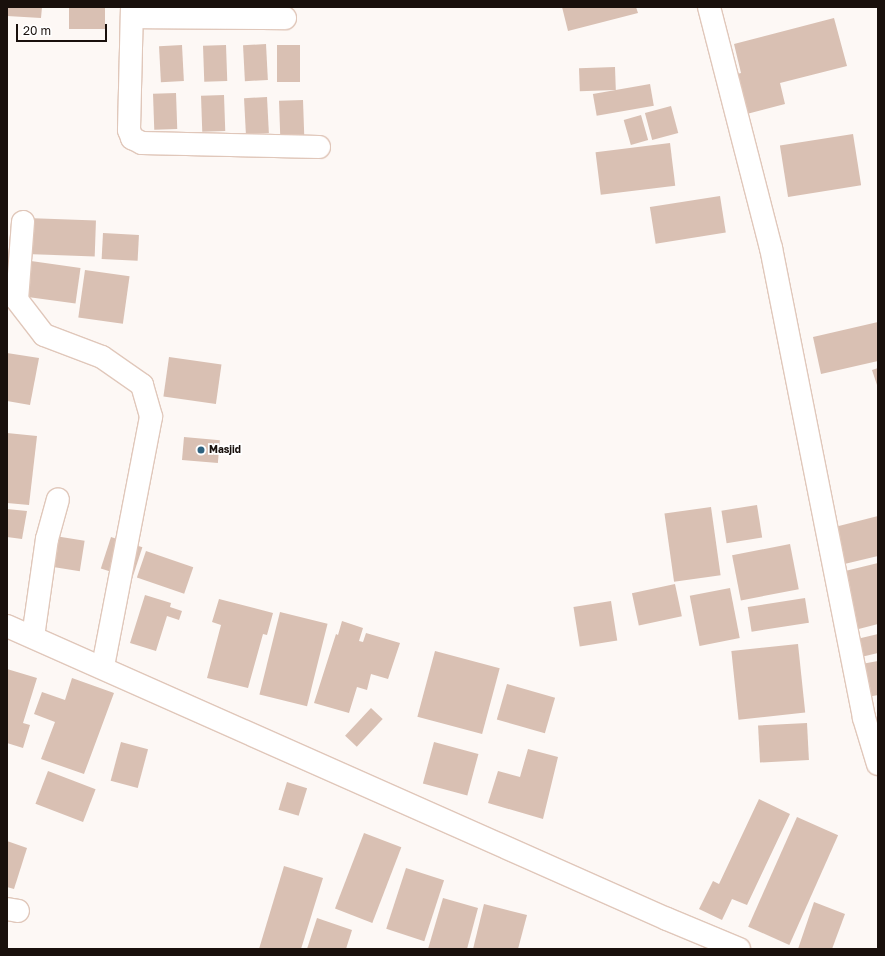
<!DOCTYPE html>
<html>
<head>
<meta charset="utf-8">
<style>
	body { margin:0 }
	#map { position:relative; width:885px; height:956px; overflow:hidden; background:#fdf8f5; font-family:"Golos Text",sans-serif }
	div>[style] { position:absolute }
	.building>* { inset:0; background:#d9c0b3; transform-origin:0 0 }
	.roads { filter:drop-shadow(1px 0 #e0c7ba) drop-shadow(-1px 0 #e0c7ba) drop-shadow(0 1px #e0c7ba) drop-shadow(0 -1px #e0c7ba) }
	.minor>* { height:22px; margin:-11px; padding:0 11px; transform-origin:11px; border-radius:11px; background:#fff }
	.dots>* { width:11px; height:11px; translate:-50% -50%; box-sizing:border-box; border:2px solid #fff; border-radius:50% }
	span { translate:-50% -50%; white-space:nowrap; text-align:center; line-height:1.15; -webkit-text-stroke:3.5px #fff; paint-order:stroke }
	.poi-label { font-size:10px; color:#19100c; font-weight:700 }
	.left { translate:0 -50%; text-align:left }
	.frame { position:absolute; inset:0; border:8px solid #19100c; pointer-events:none }
	.scale { position:absolute; left:16px; top:24px; width:91px; height:18px; box-sizing:border-box; border:2px solid #19100c; border-top:0; padding-left:5px; font-size:12px; line-height:14px; white-space:nowrap; color:#19100c; -webkit-text-stroke:3px #fff; paint-order:stroke }
</style>
</head>
<body>
<div id="map">
	<div class="building">
		<i style="clip-path:polygon(7px 7px,42px 7px,41px 18px,7px 16px)"></i>
		<i style="left:69px;top:7px;width:36px;height:22px"></i>
		<i style="clip-path:polygon(562px 7px,636px 7px,638px 13px,568px 31px)"></i>
		<i style="clip-path:polygon(834px 18px,847px 66px,780px 83px,785px 104px,739px 116px,729px 76px,741px 73px,734px 44px)"></i>
		<i style="left:266px;top:44px;width:36px;height:23px;rotate:87deg"></i>
		<i style="left:182px;top:45px;width:36px;height:23px;rotate:87deg"></i>
		<i style="left:226px;top:45px;width:36px;height:23px;rotate:88deg"></i>
		<i style="left:277px;top:45px;width:23px;height:37px"></i>
		<i style="left:615px;top:67px;width:23px;height:36px;rotate:88deg"></i>
		<i style="left:650px;top:84px;width:22px;height:58px;rotate:80deg"></i>
		<i style="left:176px;top:93px;width:36px;height:23px;rotate:88deg"></i>
		<i style="left:224px;top:95px;width:36px;height:23px;rotate:88deg"></i>
		<i style="left:267px;top:97px;width:36px;height:23px;rotate:87deg"></i>
		<i style="left:303px;top:100px;width:37px;height:24px;rotate:88deg"></i>
		<i style="left:671px;top:106px;width:28px;height:27px;rotate:75deg"></i>
		<i style="left:641px;top:115px;width:26px;height:18px;rotate:74deg"></i>
		<i style="left:853px;top:134px;width:52px;height:74px;rotate:81deg"></i>
		<i style="left:670px;top:143px;width:43px;height:75px;rotate:83deg"></i>
		<i style="left:720px;top:196px;width:37px;height:71px;rotate:81deg"></i>
		<i style="left:27px;top:218px;width:69px;height:36px;rotate:2deg"></i>
		<i style="left:103px;top:233px;width:36px;height:26px;rotate:3deg"></i>
		<i style="left:31px;top:261px;width:50px;height:36px;rotate:8deg"></i>
		<i style="left:85px;top:270px;width:45px;height:48px;rotate:8deg"></i>
		<i style="clip-path:polygon(878px 322px,878px 361px,821px 374px,813px 337px)"></i>
		<i style="clip-path:polygon(7px 353px,39px 358px,30px 405px,7px 401px)"></i>
		<i style="left:169px;top:357px;width:53px;height:40px;rotate:8deg"></i>
		<i style="clip-path:polygon(878px 368px,878px 388px,872px 370px)"></i>
		<i style="clip-path:polygon(7px 433px,37px 436px,29px 505px,7px 503px)"></i>
		<i style="left:184px;top:437px;width:36px;height:23px;rotate:5deg"></i>
		<i style="left:757px;top:505px;width:33px;height:36px;rotate:81deg"></i>
		<i style="left:711px;top:507px;width:69px;height:47px;rotate:82deg"></i>
		<i style="clip-path:polygon(7px 509px,27px 511px,22px 539px,7px 537px)"></i>
		<i style="clip-path:polygon(878px 516px,878px 556px,836px 566px,827px 529px)"></i>
		<i style="left:55px;top:536px;width:30px;height:31px;rotate:9deg"></i>
		<i style="left:111px;top:537px;width:33px;height:33px;rotate:18deg"></i>
		<i style="left:790px;top:544px;width:46px;height:59px;rotate:79deg"></i>
		<i style="left:146px;top:551px;width:50px;height:28px;rotate:19deg"></i>
		<i style="clip-path:polygon(878px 563px,878px 624px,851px 631px,837px 573px)"></i>
		<i style="left:675px;top:584px;width:33px;height:44px;rotate:78deg"></i>
		<i style="left:730px;top:588px;width:51px;height:41px;rotate:79deg"></i>
		<i style="clip-path:polygon(145px 595px,171px 603px,170px 607px,182px 611px,179px 620px,167px 616px,156px 651px,130px 643px)"></i>
		<i style="left:805px;top:598px;width:25px;height:58px;rotate:81deg"></i>
		<i style="clip-path:polygon(219px 599px,273px 613px,267px 635px,263px 634px,248px 688px,207px 678px,221px 625px,212px 622px)"></i>
		<i style="left:611px;top:601px;width:40px;height:38px;rotate:81deg"></i>
		<i style="left:280px;top:612px;width:49px;height:85px;rotate:14deg"></i>
		<i style="clip-path:polygon(342px 621px,363px 628px,359px 641px,363px 642px,366px 633px,400px 643px,388px 679px,371px 674px,367px 690px,357px 687px,349px 713px,314px 703px,336px 634px,338px 635px)"></i>
		<i style="clip-path:polygon(878px 634px,878px 653px,861px 657px,857px 639px)"></i>
		<i style="left:798px;top:644px;width:69px;height:67px;rotate:84deg"></i>
		<i style="left:435px;top:651px;width:67px;height:68px;rotate:15deg"></i>
		<i style="clip-path:polygon(878px 661px,878px 695px,863px 698px,856px 665px)"></i>
		<i style="clip-path:polygon(7px 669px,37px 678px,23px 723px,30px 725px,23px 748px,7px 743px)"></i>
		<i style="clip-path:polygon(72px 678px,114px 693px,84px 774px,41px 759px,55px 722px,34px 714px,42px 692px,65px 700px)"></i>
		<i style="left:507px;top:684px;width:50px;height:37px;rotate:16deg"></i>
		<i style="left:371px;top:708px;width:16px;height:38px;rotate:43deg"></i>
		<i style="left:807px;top:723px;width:37px;height:49px;rotate:87deg"></i>
		<i style="left:121px;top:742px;width:28px;height:40px;rotate:15deg"></i>
		<i style="left:434px;top:742px;width:46px;height:43px;rotate:15deg"></i>
		<i style="clip-path:polygon(528px 749px,558px 757px,543px 819px,488px 803px,498px 771px,520px 777px)"></i>
		<i style="left:48px;top:771px;width:51px;height:35px;rotate:21deg"></i>
		<i style="left:287px;top:782px;width:21px;height:29px;rotate:17deg"></i>
		<i style="clip-path:polygon(759px 799px,790px 814px,747px 905px,732px 899px,722px 920px,699px 909px,713px 881px,719px 884px)"></i>
		<i style="left:797px;top:817px;width:45px;height:120px;rotate:24deg"></i>
		<i style="left:364px;top:833px;width:40px;height:81px;rotate:21deg"></i>
		<i style="clip-path:polygon(7px 841px,27px 848px,14px 889px,7px 887px)"></i>
		<i style="clip-path:polygon(284px 866px,323px 878px,301px 949px,259px 949px)"></i>
		<i style="left:406px;top:868px;width:40px;height:64px;rotate:18deg"></i>
		<i style="clip-path:polygon(443px 898px,478px 908px,467px 949px,428px 949px)"></i>
		<i style="clip-path:polygon(814px 902px,845px 914px,832px 949px,798px 949px)"></i>
		<i style="clip-path:polygon(484px 904px,527px 915px,518px 949px,473px 949px)"></i>
		<i style="clip-path:polygon(317px 918px,352px 930px,346px 949px,307px 949px)"></i>
	</div>
	<div class="roads">
		<div class="minor">
			<i style="left:132px;top:7px;width:123px;rotate:91.4deg"></i>
			<i style="left:129px;top:130px;width:9px;rotate:69deg"></i>
			<i style="left:132px;top:138px;width:11px;rotate:27deg"></i>
			<i style="left:142px;top:143px;width:177px;rotate:1.3deg"></i>
			<i style="left:709px;top:7px;width:249px;rotate:75.6deg"></i>
			<i style="left:771px;top:248px;width:479px;rotate:78.8deg"></i>
			<i style="left:864px;top:718px;width:48px;rotate:73.1deg"></i>
			<i style="left:132px;top:17px;width:153px;rotate:0.4deg"></i>
			<i style="left:23px;top:222px;width:78px;rotate:94.4deg"></i>
			<i style="left:17px;top:300px;width:44px;rotate:52.4deg"></i>
			<i style="left:44px;top:335px;width:62px;rotate:20.8deg"></i>
			<i style="left:102px;top:357px;width:49px;rotate:35deg"></i>
			<i style="left:142px;top:385px;width:33px;rotate:74deg"></i>
			<i style="left:151px;top:417px;width:255px;rotate:100.9deg"></i>
			<i style="left:7px;top:626px;width:722px;rotate:23.94deg"></i>
			<i style="left:667px;top:919px;width:78px;rotate:22.6deg"></i>
			<i style="left:33px;top:637px;width:99px;rotate:-81.9deg"></i>
			<i style="left:47px;top:539px;width:41px;rotate:-74.6deg"></i>
			<i style="left:7px;top:909px;width:11px;rotate:10deg"></i>
		</div>
	</div>
	<div class="dots">
		<i style="left:201px;top:450px;background:#2f627f"></i>
	</div>
	<div class="poi-label">
		<span class="left" style="left:209px;top:450px">Masjid</span>
	</div>
	<div class="frame"></div>
	<div class="scale">20 m</div>
</div>
</body>
</html>
